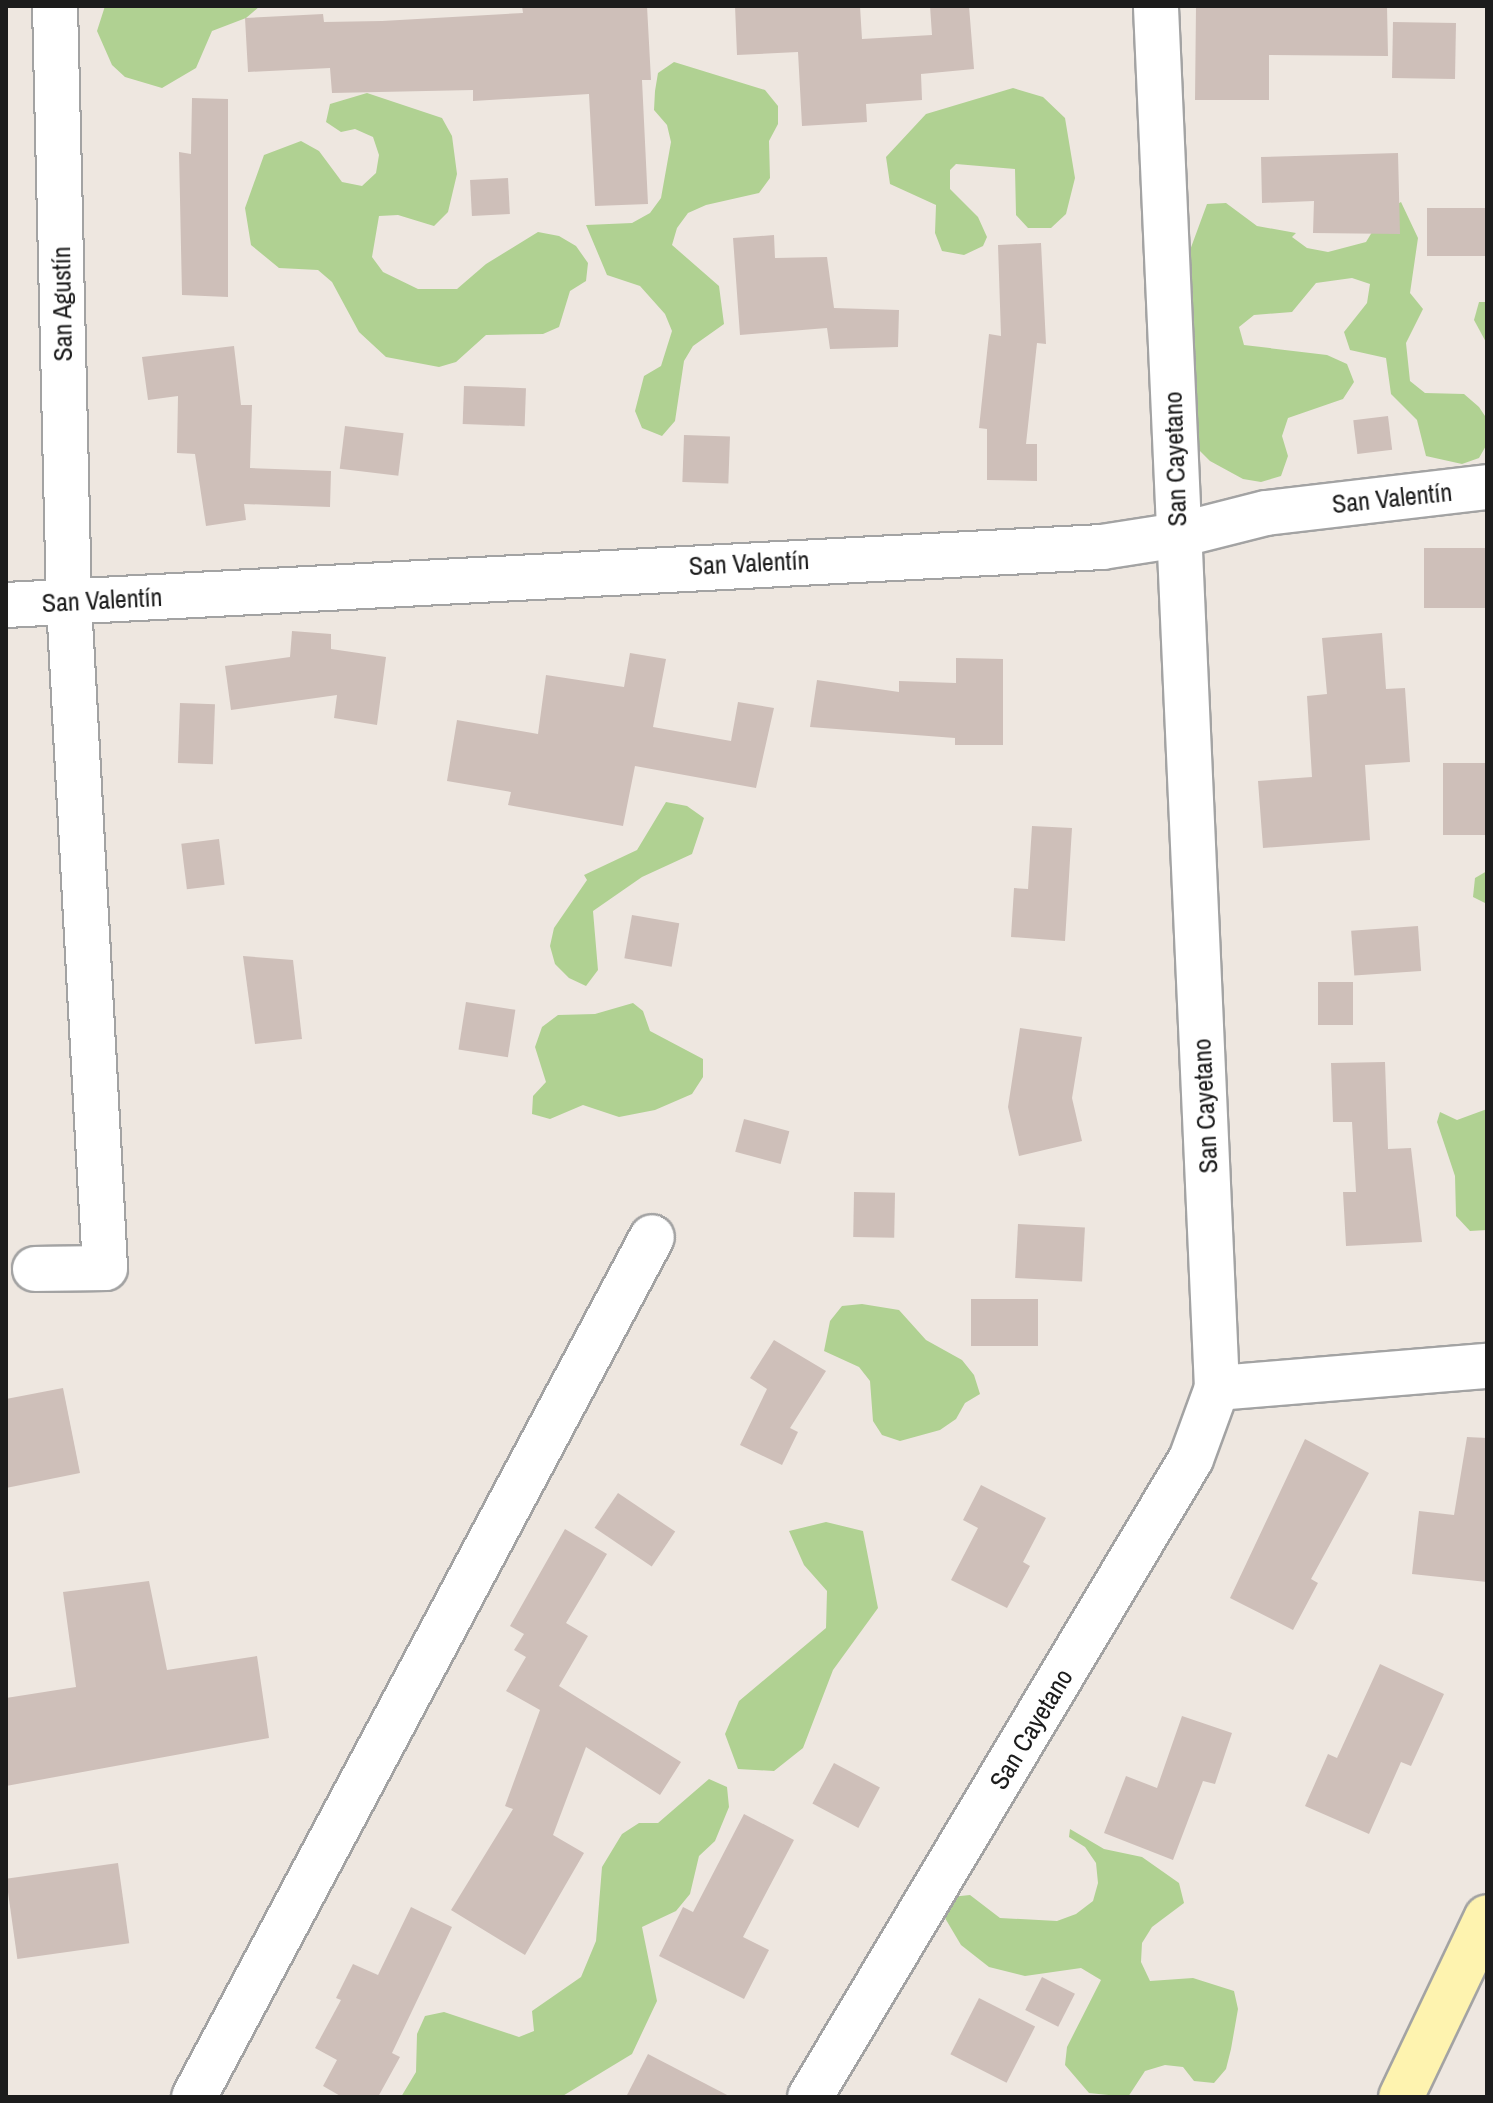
<!DOCTYPE html>
<html>
<head>
<meta charset="utf-8">
<style>
	body { margin:0 }
	#map { position:relative; width:1493px; height:2103px; overflow:hidden; background:#eee7e0; font-family:"Archivo Narrow",sans-serif }
	div>[style] { position:absolute }
	.forest>* { inset:0; background:#b0d192 }
	.building>* { inset:0; background:#cebfb9; transform-origin:0 0 }
	.roads { filter:drop-shadow(2px 0 #a3a3a3) drop-shadow(-2px 0 #a3a3a3) drop-shadow(0 2px #a3a3a3) drop-shadow(0 -2px #a3a3a3) }
	.street>* { height:44px; margin:-22px; padding:0 22px; transform-origin:22px; border-radius:22px; background:#fff }
	.secondary>* { height:44px; margin:-22px; padding:0 22px; transform-origin:22px; border-radius:22px; background:#fef3af }
	span { translate:-50% -50%; white-space:nowrap; text-align:center; line-height:1.15; -webkit-text-stroke:6px #fff; paint-order:stroke }
	.street-label { font-size:26px; color:#1c1c1c }
	.frame { position:absolute; inset:0; border:8px solid #1c1c1c; pointer-events:none }
</style>
</head>
<body>
<div id="map">
	<div class="forest">
		<i style="clip-path:polygon(105px 6px,260px 6px,246px 18px,212px 31px,196px 68px,162px 88px,125px 77px,112px 65px,97px 31px)"></i>
		<i style="clip-path:polygon(674px 62px,765px 90px,778px 106px,778px 124px,769px 141px,770px 178px,759px 193px,706px 205px,688px 213px,677px 228px,672px 245px,719px 286px,724px 324px,693px 346px,684px 361px,675px 421px,662px 436px,642px 428px,635px 411px,644px 376px,661px 366px,672px 331px,665px 314px,640px 286px,607px 275px,586px 225px,632px 223px,650px 213px,661px 198px,671px 142px,667px 125px,654px 110px,655px 91px,658px 73px)"></i>
		<i style="clip-path:polygon(1013px 88px,1043px 97px,1065px 118px,1075px 178px,1066px 214px,1051px 228px,1028px 228px,1016px 215px,1015px 169px,956px 164px,950px 170px,950px 189px,978px 217px,987px 237px,983px 246px,964px 255px,942px 251px,935px 233px,936px 205px,890px 184px,886px 157px,926px 114px)"></i>
		<i style="clip-path:polygon(367px 93px,442px 118px,452px 136px,457px 174px,448px 212px,434px 226px,398px 215px,379px 216px,372px 257px,383px 272px,418px 289px,457px 289px,486px 264px,538px 232px,559px 236px,576px 246px,588px 263px,586px 281px,570px 291px,559px 327px,543px 334px,486px 335px,456px 362px,439px 367px,386px 357px,359px 332px,332px 282px,318px 270px,279px 268px,251px 245px,245px 208px,264px 155px,301px 141px,319px 151px,342px 182px,362px 186px,376px 173px,379px 155px,373px 137px,355px 129px,341px 132px,326px 122px,330px 104px)"></i>
		<i style="clip-path:polygon(1401px 202px,1418px 238px,1410px 293px,1423px 309px,1406px 343px,1410px 381px,1425px 393px,1464px 394px,1479px 407px,1487px 419px,1487px 444px,1479px 458px,1462px 464px,1426px 456px,1417px 420px,1391px 394px,1386px 358px,1350px 350px,1344px 332px,1367px 303px,1370px 284px,1352px 278px,1316px 283px,1292px 312px,1254px 315px,1239px 327px,1244px 345px,1327px 355px,1347px 364px,1354px 382px,1343px 399px,1288px 418px,1282px 436px,1288px 456px,1281px 476px,1261px 482px,1243px 479px,1210px 461px,1196px 447px,1175px 291px,1207px 204px,1226px 203px,1257px 226px,1296px 233px,1292px 237px,1307px 248px,1328px 252px,1366px 242px,1385px 211px)"></i>
		<i style="clip-path:polygon(1479px 302px,1487px 302px,1487px 344px,1474px 320px)"></i>
		<i style="clip-path:polygon(666px 802px,687px 806px,704px 818px,692px 854px,642px 877px,593px 911px,598px 970px,586px 986px,569px 978px,555px 964px,550px 946px,554px 928px,587px 880px,584px 875px,637px 850px)"></i>
		<i style="clip-path:polygon(1487px 871px,1487px 904px,1473px 897px,1475px 878px)"></i>
		<i style="clip-path:polygon(633px 1003px,643px 1011px,650px 1031px,703px 1059px,703px 1077px,692px 1094px,655px 1110px,619px 1117px,583px 1105px,550px 1119px,532px 1114px,533px 1096px,546px 1082px,535px 1047px,542px 1027px,558px 1015px,595px 1014px)"></i>
		<i style="clip-path:polygon(1487px 1109px,1487px 1230px,1470px 1231px,1456px 1216px,1455px 1176px,1437px 1122px,1440px 1112px,1457px 1120px)"></i>
		<i style="clip-path:polygon(862px 1304px,899px 1310px,926px 1340px,962px 1360px,974px 1375px,980px 1394px,965px 1403px,956px 1419px,940px 1430px,900px 1441px,882px 1435px,873px 1421px,870px 1381px,859px 1367px,824px 1351px,830px 1321px,842px 1306px)"></i>
		<i style="clip-path:polygon(826px 1522px,863px 1531px,878px 1608px,833px 1670px,803px 1748px,774px 1771px,738px 1769px,725px 1734px,739px 1701px,826px 1628px,827px 1591px,804px 1565px,789px 1531px)"></i>
		<i style="clip-path:polygon(709px 1779px,727px 1787px,729px 1807px,715px 1841px,699px 1856px,690px 1894px,676px 1911px,642px 1927px,657px 2001px,632px 2054px,561px 2097px,401px 2097px,416px 2072px,417px 2034px,425px 2016px,444px 2012px,519px 2037px,534px 2031px,532px 2011px,581px 1977px,596px 1941px,602px 1867px,622px 1834px,639px 1823px,658px 1823px)"></i>
		<i style="clip-path:polygon(1070px 1829px,1104px 1849px,1142px 1857px,1179px 1883px,1184px 1903px,1152px 1927px,1142px 1943px,1141px 1962px,1150px 1981px,1193px 1978px,1234px 1991px,1238px 2009px,1231px 2049px,1226px 2069px,1214px 2083px,1194px 2081px,1183px 2067px,1165px 2065px,1145px 2071px,1128px 2097px,1089px 2093px,1065px 2065px,1067px 2047px,1101px 1980px,1081px 1968px,1025px 1976px,989px 1967px,961px 1945px,942px 1913px,951px 1897px,970px 1895px,1000px 1918px,1057px 1921px,1076px 1914px,1093px 1901px,1098px 1883px,1096px 1863px,1085px 1847px,1069px 1837px)"></i>
	</div>
	<div class="building">
		<i style="clip-path:polygon(522px 6px,647px 6px,651px 80px,642px 80px,648px 204px,595px 206px,589px 94px,473px 101px,473px 90px,332px 93px,330px 68px,248px 72px,245px 18px,323px 14px,324px 22px,382px 21px,523px 13px)"></i>
		<i style="clip-path:polygon(735px 6px,860px 6px,862px 39px,932px 35px,930px 6px,969px 6px,974px 69px,921px 74px,922px 100px,866px 104px,867px 122px,802px 126px,798px 52px,737px 55px)"></i>
		<i style="clip-path:polygon(1196px 6px,1387px 6px,1388px 56px,1269px 55px,1269px 100px,1195px 100px)"></i>
		<i style="left:1393px;top:22px;width:63px;height:56px;rotate:1deg"></i>
		<i style="clip-path:polygon(192px 98px,228px 99px,228px 297px,182px 295px,179px 152px,191px 154px)"></i>
		<i style="clip-path:polygon(1398px 153px,1400px 234px,1313px 233px,1314px 201px,1262px 203px,1261px 157px)"></i>
		<i style="left:508px;top:178px;width:36px;height:38px;rotate:87deg"></i>
		<i style="left:1487px;top:208px;width:48px;height:60px;rotate:90deg"></i>
		<i style="clip-path:polygon(774px 235px,775px 258px,827px 257px,834px 308px,899px 310px,898px 347px,830px 349px,827px 328px,740px 335px,733px 238px)"></i>
		<i style="clip-path:polygon(1041px 243px,1046px 344px,1037px 343px,1026px 444px,1037px 444px,1037px 481px,987px 480px,987px 429px,979px 428px,989px 334px,1001px 336px,998px 245px)"></i>
		<i style="clip-path:polygon(234px 346px,241px 405px,252px 405px,250px 468px,331px 471px,330px 507px,244px 504px,246px 520px,206px 526px,195px 454px,177px 453px,178px 396px,148px 400px,142px 357px)"></i>
		<i style="left:464px;top:386px;width:62px;height:38px;rotate:2deg"></i>
		<i style="left:1388px;top:416px;width:34px;height:35px;rotate:83deg"></i>
		<i style="left:345px;top:426px;width:59px;height:43px;rotate:7deg"></i>
		<i style="left:684px;top:435px;width:46px;height:47px;rotate:2deg"></i>
		<i style="left:1487px;top:548px;width:60px;height:63px;rotate:90deg"></i>
		<i style="clip-path:polygon(292px 631px,331px 634px,331px 649px,386px 657px,377px 725px,334px 718px,337px 695px,231px 710px,225px 666px,290px 657px)"></i>
		<i style="clip-path:polygon(1382px 633px,1386px 689px,1405px 688px,1410px 762px,1365px 765px,1370px 840px,1263px 848px,1258px 781px,1312px 777px,1307px 696px,1327px 694px,1322px 638px)"></i>
		<i style="clip-path:polygon(630px 653px,666px 659px,653px 727px,731px 741px,738px 702px,774px 708px,756px 788px,635px 766px,623px 826px,508px 805px,511px 792px,447px 781px,457px 720px,538px 734px,546px 675px,624px 687px)"></i>
		<i style="clip-path:polygon(956px 658px,1003px 659px,1003px 745px,955px 745px,955px 738px,810px 727px,817px 680px,899px 692px,899px 681px,956px 683px)"></i>
		<i style="left:180px;top:703px;width:35px;height:60px;rotate:2deg"></i>
		<i style="left:1487px;top:763px;width:72px;height:44px;rotate:90deg"></i>
		<i style="clip-path:polygon(1032px 826px,1072px 828px,1065px 941px,1011px 937px,1014px 888px,1028px 889px)"></i>
		<i style="left:219px;top:839px;width:46px;height:38px;rotate:83deg"></i>
		<i style="left:632px;top:915px;width:48px;height:44px;rotate:10deg"></i>
		<i style="left:1418px;top:926px;width:45px;height:67px;rotate:86deg"></i>
		<i style="clip-path:polygon(243px 956px,293px 960px,302px 1039px,255px 1044px)"></i>
		<i style="left:1318px;top:982px;width:35px;height:43px"></i>
		<i style="left:466px;top:1002px;width:50px;height:48px;rotate:9deg"></i>
		<i style="clip-path:polygon(1020px 1028px,1082px 1037px,1072px 1098px,1082px 1141px,1019px 1156px,1008px 1107px)"></i>
		<i style="clip-path:polygon(1385px 1062px,1388px 1149px,1411px 1148px,1422px 1242px,1346px 1246px,1343px 1192px,1356px 1192px,1352px 1122px,1333px 1122px,1331px 1063px)"></i>
		<i style="left:744px;top:1119px;width:47px;height:34px;rotate:15deg"></i>
		<i style="left:854px;top:1192px;width:41px;height:45px;rotate:1deg"></i>
		<i style="left:1018px;top:1224px;width:67px;height:54px;rotate:3deg"></i>
		<i style="left:971px;top:1299px;width:67px;height:47px"></i>
		<i style="clip-path:polygon(774px 1340px,826px 1371px,790px 1428px,798px 1432px,782px 1465px,740px 1445px,767px 1389px,750px 1378px)"></i>
		<i style="clip-path:polygon(63px 1388px,80px 1473px,6px 1488px,6px 1399px)"></i>
		<i style="clip-path:polygon(1467px 1437px,1487px 1438px,1487px 1582px,1412px 1574px,1419px 1511px,1454px 1515px)"></i>
		<i style="clip-path:polygon(1305px 1439px,1369px 1473px,1311px 1579px,1318px 1583px,1293px 1630px,1230px 1598px)"></i>
		<i style="clip-path:polygon(981px 1485px,1046px 1518px,1023px 1562px,1030px 1566px,1007px 1608px,951px 1580px,978px 1528px,963px 1520px)"></i>
		<i style="left:618px;top:1493px;width:69px;height:42px;rotate:34deg"></i>
		<i style="clip-path:polygon(565px 1529px,607px 1554px,566px 1623px,588px 1636px,559px 1686px,681px 1762px,660px 1795px,586px 1747px,553px 1835px,584px 1853px,525px 1955px,451px 1910px,513px 1809px,505px 1806px,540px 1710px,506px 1691px,526px 1657px,514px 1650px,524px 1634px,510px 1626px)"></i>
		<i style="clip-path:polygon(149px 1581px,167px 1670px,257px 1656px,269px 1738px,6px 1786px,6px 1698px,76px 1687px,63px 1592px)"></i>
		<i style="clip-path:polygon(1380px 1664px,1444px 1694px,1411px 1766px,1401px 1762px,1369px 1834px,1305px 1806px,1328px 1754px,1337px 1758px)"></i>
		<i style="clip-path:polygon(1182px 1716px,1232px 1733px,1215px 1784px,1203px 1781px,1173px 1860px,1104px 1833px,1126px 1776px,1157px 1788px)"></i>
		<i style="left:834px;top:1763px;width:52px;height:46px;rotate:28deg"></i>
		<i style="clip-path:polygon(744px 1814px,794px 1840px,743px 1937px,769px 1950px,744px 1999px,659px 1956px,683px 1907px,693px 1912px)"></i>
		<i style="left:118px;top:1863px;width:81px;height:113px;rotate:82deg"></i>
		<i style="clip-path:polygon(411px 1907px,452px 1927px,392px 2053px,400px 2057px,378px 2097px,342px 2097px,323px 2086px,337px 2060px,315px 2048px,341px 2000px,336px 1998px,353px 1964px,378px 1975px)"></i>
		<i style="left:1042px;top:1977px;width:37px;height:37px;rotate:27deg"></i>
		<i style="left:979px;top:1998px;width:63px;height:63px;rotate:27deg"></i>
		<i style="clip-path:polygon(648px 2054px,731px 2097px,626px 2097px)"></i>
	</div>
	<div class="roads">
		<div class="street">
			<i style="left:6px;top:605px;width:1098px;rotate:-3.03deg"></i>
			<i style="left:1102px;top:547px;width:78px;rotate:-8.9deg"></i>
			<i style="left:1179px;top:535px;width:90px;rotate:-14.2deg"></i>
			<i style="left:1266px;top:513px;width:223px;rotate:-6.7deg"></i>
			<i style="left:35px;top:1269px;width:70px;rotate:-0.8deg"></i>
			<i style="left:105px;top:1268px;width:666px;rotate:-93.1deg"></i>
			<i style="left:69px;top:603px;width:597px;rotate:-91.34deg"></i>
			<i style="left:1217px;top:1388px;width:271px;rotate:-4.7deg"></i>
			<i style="left:194px;top:2097px;width:974px;rotate:-61.96deg"></i>
			<i style="left:810px;top:2097px;width:743px;rotate:-59.16deg"></i>
			<i style="left:1191px;top:1459px;width:76px;rotate:-69.9deg"></i>
			<i style="left:1217px;top:1388px;width:1383px;rotate:-92.53deg"></i>
		</div>
		<div class="secondary">
			<i style="left:1401px;top:2097px;width:199px;rotate:-64.5deg"></i>
		</div>
	</div>
	<div class="street-label">
		<span style="left:62px;top:304px;rotate:-91deg">San Agustín</span>
		<span style="left:1175px;top:459px;rotate:-92deg">San Cayetano</span>
		<span style="left:1392px;top:498px;rotate:-6deg">San Valentín</span>
		<span style="left:749px;top:563px;rotate:-3deg">San Valentín</span>
		<span style="left:102px;top:600px;rotate:-3deg">San Valentín</span>
		<span style="left:1205px;top:1106px;rotate:-93deg">San Cayetano</span>
		<span style="left:1031px;top:1729px;rotate:-59deg">San Cayetano</span>
	</div>
	<div class="frame"></div>
</div>
</body>
</html>
